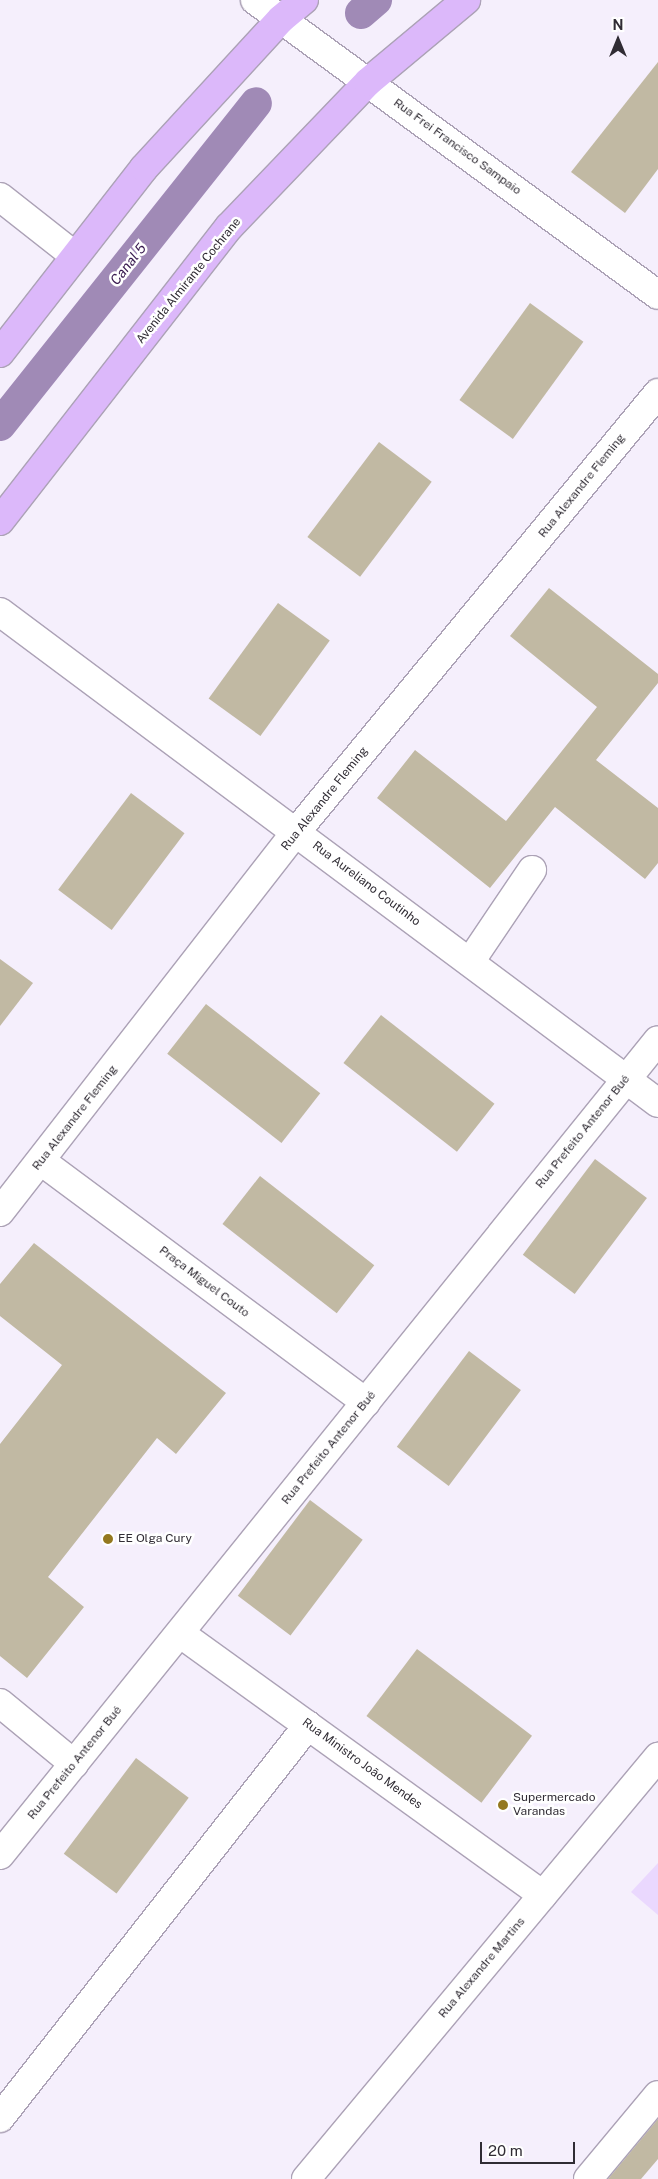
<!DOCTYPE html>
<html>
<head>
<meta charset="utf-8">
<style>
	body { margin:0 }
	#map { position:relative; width:658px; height:2179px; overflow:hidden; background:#f5effc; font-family:"Public Sans",sans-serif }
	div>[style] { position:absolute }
	.green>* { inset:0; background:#ead8fe }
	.canal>* { height:32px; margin:-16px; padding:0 16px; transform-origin:16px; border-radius:16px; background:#a08ab6 }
	.building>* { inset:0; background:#c1b9a3; transform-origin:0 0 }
	.roads { filter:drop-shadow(1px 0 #aca2b6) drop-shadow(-1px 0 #aca2b6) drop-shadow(0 1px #aca2b6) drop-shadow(0 -1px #aca2b6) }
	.minor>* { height:28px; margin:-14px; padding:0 14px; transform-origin:14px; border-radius:14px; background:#fff }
	.major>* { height:28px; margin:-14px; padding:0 14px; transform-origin:14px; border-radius:14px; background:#dcb8fa }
	.dots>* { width:14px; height:14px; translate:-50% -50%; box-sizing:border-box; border:2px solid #fff; border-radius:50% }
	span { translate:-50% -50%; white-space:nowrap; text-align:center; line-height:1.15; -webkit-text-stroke:5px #fff; paint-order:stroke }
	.street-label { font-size:12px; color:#302c34 }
	.poi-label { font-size:12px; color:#302c34 }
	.left { translate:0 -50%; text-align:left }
	.water-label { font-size:14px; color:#37184e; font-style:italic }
	.north { position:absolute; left:593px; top:15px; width:50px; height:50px; -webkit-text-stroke:4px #fff; paint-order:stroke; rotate:0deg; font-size:14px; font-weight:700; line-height:20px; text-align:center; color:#302c34 }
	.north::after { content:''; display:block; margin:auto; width:18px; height:22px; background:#302c34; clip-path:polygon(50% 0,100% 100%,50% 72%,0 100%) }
	.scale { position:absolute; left:480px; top:2142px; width:95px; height:22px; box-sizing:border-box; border:2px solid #302c34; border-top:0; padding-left:6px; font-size:15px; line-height:18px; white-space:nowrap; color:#302c34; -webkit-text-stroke:4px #fff; paint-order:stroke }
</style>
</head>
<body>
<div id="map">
	<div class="green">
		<i style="clip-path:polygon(658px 1863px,658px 1915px,631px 1892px)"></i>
	</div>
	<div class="canal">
		<i style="left:361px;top:13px;width:20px;rotate:-41deg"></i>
		<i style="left:0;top:425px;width:411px;rotate:-51.5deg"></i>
	</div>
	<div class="building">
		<i style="clip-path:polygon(658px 62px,658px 169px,625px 213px,571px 172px)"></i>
		<i style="left:530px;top:303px;width:66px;height:120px;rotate:36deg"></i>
		<i style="left:379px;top:442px;width:66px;height:119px;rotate:37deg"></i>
		<i style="clip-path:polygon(549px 588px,658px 674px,658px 683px,596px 760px,658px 808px,658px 863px,645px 879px,555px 807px,490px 888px,377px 798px,415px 750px,506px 821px,597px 707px,510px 636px)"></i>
		<i style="left:278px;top:603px;width:64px;height:118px;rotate:36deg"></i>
		<i style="left:131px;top:793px;width:67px;height:121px;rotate:37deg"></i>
		<i style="clip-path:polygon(0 959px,33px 983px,0 1026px)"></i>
		<i style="left:206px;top:1004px;width:145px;height:63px;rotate:38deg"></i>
		<i style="left:381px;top:1015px;width:144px;height:61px;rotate:38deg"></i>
		<i style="left:595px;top:1159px;width:65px;height:120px;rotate:37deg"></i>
		<i style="left:260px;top:1176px;width:145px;height:61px;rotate:38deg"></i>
		<i style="clip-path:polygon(34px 1243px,226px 1393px,176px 1454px,157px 1438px,48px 1577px,84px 1607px,27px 1678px,0 1656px,0 1444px,62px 1365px,0 1316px,0 1284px)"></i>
		<i style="left:469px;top:1351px;width:65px;height:120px;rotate:37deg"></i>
		<i style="left:310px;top:1500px;width:66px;height:120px;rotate:37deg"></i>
		<i style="left:417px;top:1649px;width:144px;height:84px;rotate:37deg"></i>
		<i style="left:136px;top:1758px;width:66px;height:120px;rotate:37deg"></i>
		<i style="clip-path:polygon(658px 2119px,658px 2159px,641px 2179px,608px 2179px)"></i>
	</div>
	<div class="roads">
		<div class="minor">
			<i style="left:255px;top:0;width:499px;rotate:36.2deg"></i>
			<i style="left:0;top:197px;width:95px;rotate:38.2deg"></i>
			<i style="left:0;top:612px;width:821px;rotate:36.73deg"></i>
			<i style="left:470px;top:962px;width:111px;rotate:-56deg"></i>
			<i style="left:41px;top:1161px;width:405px;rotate:36.6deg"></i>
			<i style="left:0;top:1212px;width:482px;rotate:-52.1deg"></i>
			<i style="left:296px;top:832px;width:569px;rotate:-50.49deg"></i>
			<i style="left:181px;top:1634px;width:446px;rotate:35.8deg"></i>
			<i style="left:0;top:1703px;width:96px;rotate:39.5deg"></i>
			<i style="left:0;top:1855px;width:1047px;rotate:-51.08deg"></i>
			<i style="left:0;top:2118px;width:499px;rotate:-51.9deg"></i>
			<i style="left:306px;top:2179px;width:550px;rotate:-50.17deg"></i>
			<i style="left:588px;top:2179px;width:109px;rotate:-50.2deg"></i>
		</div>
		<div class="major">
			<i style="left:0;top:353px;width:234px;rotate:-52.1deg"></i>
			<i style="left:144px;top:168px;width:202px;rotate:-47.4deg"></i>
			<i style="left:281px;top:19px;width:30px;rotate:-40deg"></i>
			<i style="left:0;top:521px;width:373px;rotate:-52.1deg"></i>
			<i style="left:229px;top:227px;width:201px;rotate:-46.2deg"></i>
			<i style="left:368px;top:82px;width:128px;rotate:-39.9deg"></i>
		</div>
	</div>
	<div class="dots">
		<i style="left:108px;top:1539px;background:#94781f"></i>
		<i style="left:503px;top:1805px;background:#94781f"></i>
	</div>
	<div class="street-label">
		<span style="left:457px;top:147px;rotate:36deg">Rua Frei Francisco Sampaio</span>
		<span style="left:189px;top:281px;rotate:-51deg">Avenida Almirante Cochrane</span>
		<span style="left:582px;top:486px;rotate:-51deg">Rua Alexandre Fleming</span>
		<span style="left:325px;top:799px;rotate:-51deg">Rua Alexandre Fleming</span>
		<span style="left:366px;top:884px;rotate:37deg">Rua Aureliano Coutinho</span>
		<span style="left:75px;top:1118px;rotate:-52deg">Rua Alexandre Fleming</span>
		<span style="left:583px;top:1132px;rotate:-51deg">Rua Prefeito Antenor Bué</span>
		<span style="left:204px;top:1282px;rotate:37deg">Praça Miguel Couto</span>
		<span style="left:329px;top:1448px;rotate:-51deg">Rua Prefeito Antenor Bué</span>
		<span style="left:75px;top:1763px;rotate:-51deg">Rua Prefeito Antenor Bué</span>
		<span style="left:362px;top:1764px;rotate:36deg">Rua Ministro João Mendes</span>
		<span style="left:482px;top:1968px;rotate:-50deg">Rua Alexandre Martins</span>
	</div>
	<div class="poi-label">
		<span class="left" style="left:118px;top:1539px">EE Olga Cury</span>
		<span class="left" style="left:513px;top:1805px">Supermercado<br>Varandas</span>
	</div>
	<div class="water-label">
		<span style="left:128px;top:264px;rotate:-52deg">Canal 5</span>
	</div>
	<div class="north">N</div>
	<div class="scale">20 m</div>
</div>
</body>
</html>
